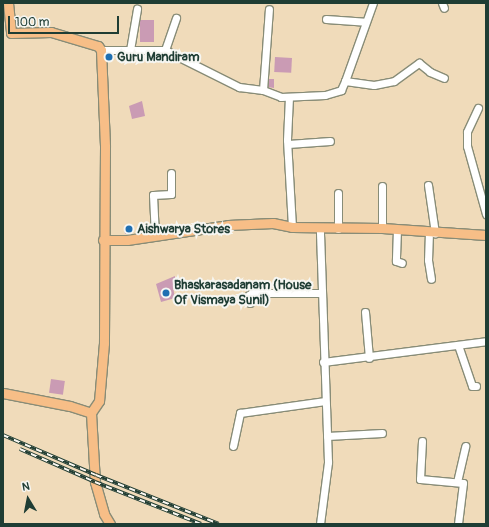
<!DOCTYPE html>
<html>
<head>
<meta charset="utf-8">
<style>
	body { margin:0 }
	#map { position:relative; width:489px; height:527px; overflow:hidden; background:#f0dbba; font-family:Pangolin,sans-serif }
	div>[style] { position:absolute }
	.building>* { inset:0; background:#ca9bb4; transform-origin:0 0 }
	.roads { filter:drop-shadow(1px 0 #888c77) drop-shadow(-1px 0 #888c77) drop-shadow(0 1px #888c77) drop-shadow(0 -1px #888c77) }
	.minor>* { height:7px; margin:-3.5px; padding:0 3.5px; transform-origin:3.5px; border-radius:3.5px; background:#fff }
	.major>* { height:9px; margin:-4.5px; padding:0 4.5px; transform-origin:4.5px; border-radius:4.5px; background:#f7be87 }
	.rail>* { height:3.5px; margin-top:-1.75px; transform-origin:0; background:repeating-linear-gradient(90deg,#f6f6f2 0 6px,#1f3d34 0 12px); box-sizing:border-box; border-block:1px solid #1f3d34 }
	.dots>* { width:11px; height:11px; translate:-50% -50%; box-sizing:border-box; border:2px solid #f6f6f2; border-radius:50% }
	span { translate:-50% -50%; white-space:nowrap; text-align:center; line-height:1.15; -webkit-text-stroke:4px #f6f6f2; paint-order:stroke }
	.poi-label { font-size:13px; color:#1f3d34; font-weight:700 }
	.left { translate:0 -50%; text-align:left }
	.frame { position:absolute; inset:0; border:4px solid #1f3d34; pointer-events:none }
	.north { position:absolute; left:8px; top:479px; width:40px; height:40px; -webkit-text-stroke:3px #f6f6f2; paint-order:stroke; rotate:350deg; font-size:11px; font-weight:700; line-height:16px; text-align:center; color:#1f3d34 }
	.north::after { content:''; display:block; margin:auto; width:14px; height:18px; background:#1f3d34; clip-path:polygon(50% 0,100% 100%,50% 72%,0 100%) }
	.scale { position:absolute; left:8px; top:16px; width:111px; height:18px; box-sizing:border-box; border:2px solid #1f3d34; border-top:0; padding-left:5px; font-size:12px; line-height:14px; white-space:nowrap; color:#1f3d34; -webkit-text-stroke:3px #f6f6f2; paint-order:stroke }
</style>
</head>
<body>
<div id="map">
	<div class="building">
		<i style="left:140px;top:20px;width:14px;height:22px"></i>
		<i style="left:275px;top:57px;width:17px;height:15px;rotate:3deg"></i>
		<i style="clip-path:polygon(269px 79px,274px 79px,274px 88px,268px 87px)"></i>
		<i style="clip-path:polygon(142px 101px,145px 116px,132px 119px,129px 106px)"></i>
		<i style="left:132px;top:225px;width:8px;height:8px;rotate:83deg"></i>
		<i style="clip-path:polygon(175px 276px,177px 286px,173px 287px,175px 298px,161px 302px,156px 284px)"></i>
		<i style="left:51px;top:379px;width:14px;height:14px;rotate:8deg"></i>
	</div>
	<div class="roads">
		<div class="minor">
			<i style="left:442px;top:3px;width:5px;rotate:68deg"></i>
			<i style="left:326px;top:19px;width:39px;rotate:4deg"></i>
			<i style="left:101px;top:50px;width:64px"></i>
			<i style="left:165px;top:50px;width:83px;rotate:26.6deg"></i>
			<i style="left:239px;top:87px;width:24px;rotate:7deg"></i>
			<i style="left:263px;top:90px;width:19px;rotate:21deg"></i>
			<i style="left:281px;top:97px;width:44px;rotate:-2.6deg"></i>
			<i style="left:325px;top:95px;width:17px;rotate:-17deg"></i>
			<i style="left:341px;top:90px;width:10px;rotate:-66deg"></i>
			<i style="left:345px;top:81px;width:29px;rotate:8deg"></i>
			<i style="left:374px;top:85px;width:20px;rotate:-11deg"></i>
			<i style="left:394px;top:81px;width:31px;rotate:-36deg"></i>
			<i style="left:419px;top:63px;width:14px;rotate:39deg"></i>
			<i style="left:430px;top:72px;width:15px;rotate:23deg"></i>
			<i style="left:130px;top:50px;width:42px;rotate:-80.3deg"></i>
			<i style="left:165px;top:50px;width:34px;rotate:-71deg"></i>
			<i style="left:345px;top:81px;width:83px;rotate:-70.3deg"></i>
			<i style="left:263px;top:90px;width:81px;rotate:-85.8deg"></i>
			<i style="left:289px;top:97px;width:43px;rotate:92.7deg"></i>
			<i style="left:287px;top:140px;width:87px;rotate:86.7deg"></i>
			<i style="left:478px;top:108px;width:26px;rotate:115deg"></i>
			<i style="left:467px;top:132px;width:14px;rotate:90deg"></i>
			<i style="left:467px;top:146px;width:71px;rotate:74.4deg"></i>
			<i style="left:288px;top:144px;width:42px;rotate:-4.1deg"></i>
			<i style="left:428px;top:185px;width:49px;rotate:81.7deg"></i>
			<i style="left:382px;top:186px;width:42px;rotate:90deg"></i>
			<i style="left:338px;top:193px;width:36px;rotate:90deg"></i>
			<i style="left:397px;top:229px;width:32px;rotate:92deg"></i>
			<i style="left:396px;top:261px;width:6px;rotate:18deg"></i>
			<i style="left:429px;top:232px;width:28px;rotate:92deg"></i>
			<i style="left:428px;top:260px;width:19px;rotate:81deg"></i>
			<i style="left:155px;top:236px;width:41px;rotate:-92.8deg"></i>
			<i style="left:153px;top:195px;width:18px;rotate:-3deg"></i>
			<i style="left:171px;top:194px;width:21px;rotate:-90deg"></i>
			<i style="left:250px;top:303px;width:8px;rotate:-97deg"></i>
			<i style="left:249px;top:295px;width:4px;rotate:-34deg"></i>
			<i style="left:252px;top:293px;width:69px"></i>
			<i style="left:365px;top:312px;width:46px;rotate:85deg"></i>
			<i style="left:458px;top:345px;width:43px;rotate:71.1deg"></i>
			<i style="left:472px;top:386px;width:4px"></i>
			<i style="left:323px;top:362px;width:164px;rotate:-7.3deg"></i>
			<i style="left:327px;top:436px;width:55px;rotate:-3.1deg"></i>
			<i style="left:422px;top:441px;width:38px;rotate:93deg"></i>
			<i style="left:420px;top:479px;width:43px;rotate:5.3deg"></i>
			<i style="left:463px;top:483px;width:41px;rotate:97deg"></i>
			<i style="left:233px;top:446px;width:34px;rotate:-78deg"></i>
			<i style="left:240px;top:413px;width:86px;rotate:-8deg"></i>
			<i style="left:457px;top:482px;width:37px;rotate:-77deg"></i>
			<i style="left:320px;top:524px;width:63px;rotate:-82.6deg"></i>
			<i style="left:328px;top:462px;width:234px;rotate:-92deg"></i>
		</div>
		<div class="major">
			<i style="left:8px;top:3px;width:30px;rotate:84deg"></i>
			<i style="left:11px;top:33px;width:40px;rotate:-1.4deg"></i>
			<i style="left:51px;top:32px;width:49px;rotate:16.6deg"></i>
			<i style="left:98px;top:46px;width:5px;rotate:53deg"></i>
			<i style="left:101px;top:50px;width:97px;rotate:87.6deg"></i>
			<i style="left:105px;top:147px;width:196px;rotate:90.3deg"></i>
			<i style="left:104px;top:343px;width:58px;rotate:94.9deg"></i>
			<i style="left:99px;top:401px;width:14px;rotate:124deg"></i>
			<i style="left:103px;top:240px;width:24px"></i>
			<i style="left:127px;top:240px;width:102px;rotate:-8.4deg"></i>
			<i style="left:228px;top:225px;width:45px;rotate:-2.5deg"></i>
			<i style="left:273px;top:223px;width:19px;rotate:12deg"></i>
			<i style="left:292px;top:227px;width:90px;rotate:0.6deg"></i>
			<i style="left:382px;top:228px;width:104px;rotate:3.9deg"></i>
			<i style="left:3px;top:393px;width:68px;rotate:11deg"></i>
			<i style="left:70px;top:406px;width:22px;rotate:18deg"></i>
			<i style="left:91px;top:413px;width:69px;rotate:86.7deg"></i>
			<i style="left:95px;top:482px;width:33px;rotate:74deg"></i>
			<i style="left:104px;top:514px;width:12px;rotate:59deg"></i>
		</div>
	</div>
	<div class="rail">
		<i style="left:3px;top:435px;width:101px;rotate:23.3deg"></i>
		<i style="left:96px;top:475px;width:132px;rotate:21.7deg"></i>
		<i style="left:20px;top:449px;width:82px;rotate:23.7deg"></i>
		<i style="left:95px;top:482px;width:114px;rotate:21.6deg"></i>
	</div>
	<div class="dots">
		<i style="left:109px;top:57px;background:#1f6fb2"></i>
		<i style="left:129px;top:229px;background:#1f6fb2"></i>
		<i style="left:166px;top:293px;background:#1f6fb2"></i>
	</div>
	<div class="poi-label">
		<span class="left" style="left:117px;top:57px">Guru Mandiram</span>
		<span class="left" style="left:137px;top:229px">Aishwarya Stores</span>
		<span class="left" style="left:174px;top:293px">Bhaskarasadanam (House<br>Of Vismaya Sunil)</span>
	</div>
	<div class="frame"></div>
	<div class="north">N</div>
	<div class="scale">100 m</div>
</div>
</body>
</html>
